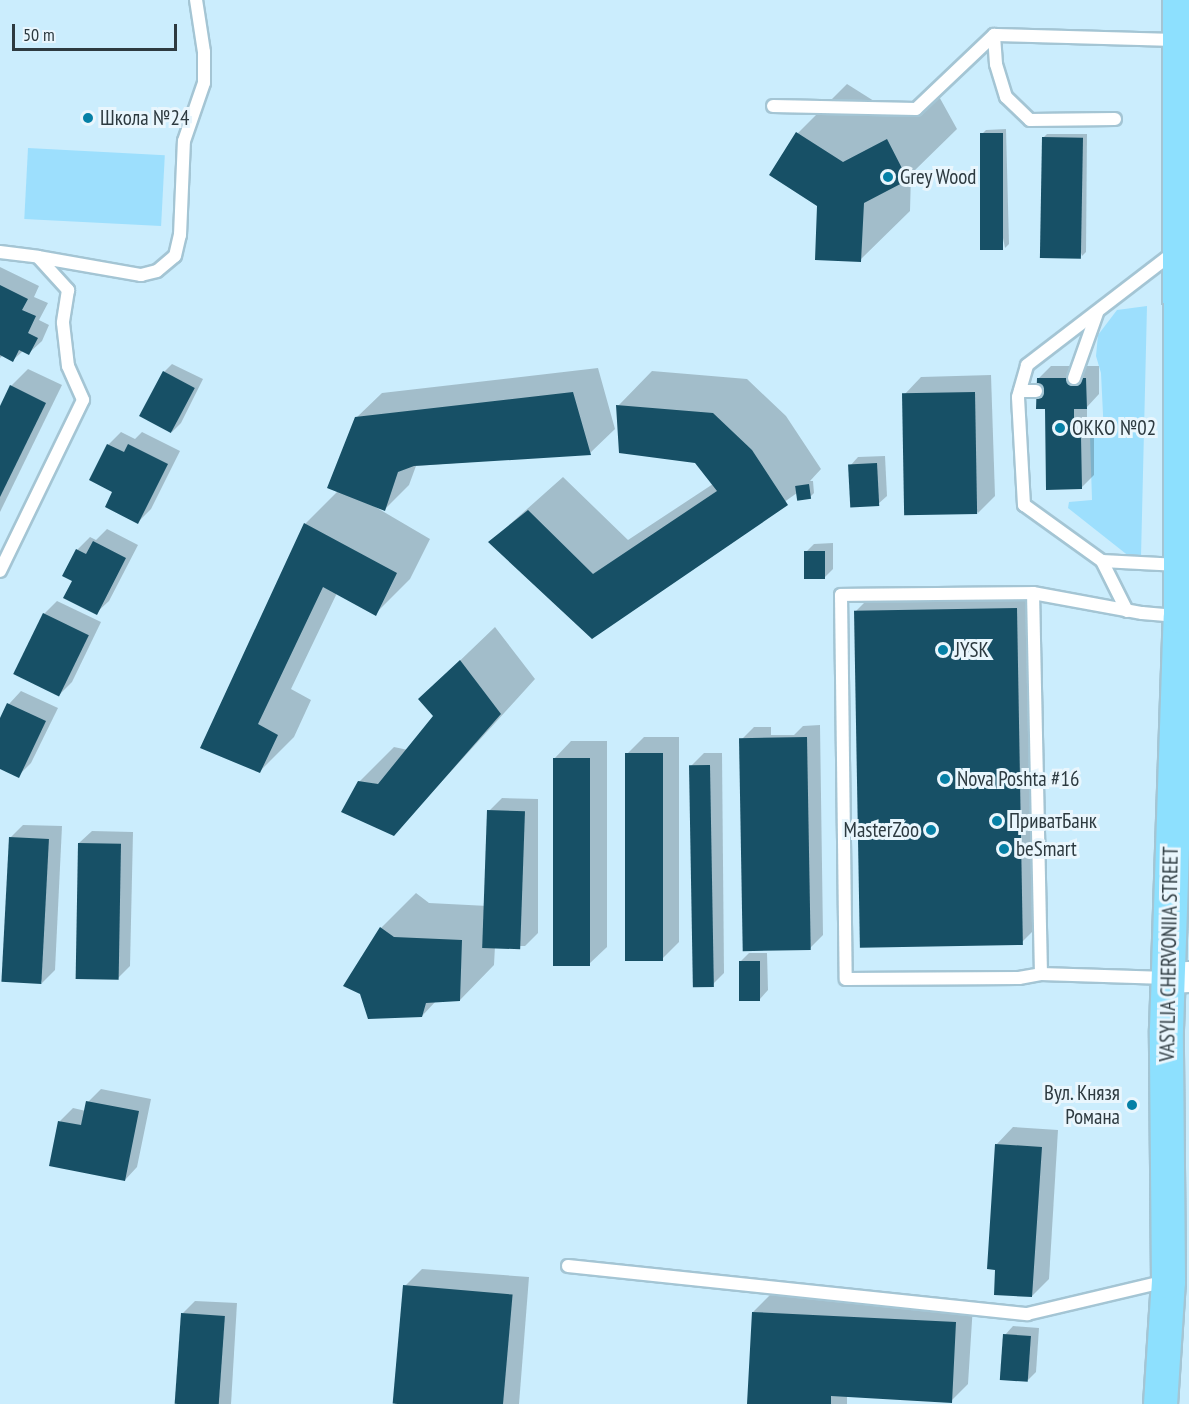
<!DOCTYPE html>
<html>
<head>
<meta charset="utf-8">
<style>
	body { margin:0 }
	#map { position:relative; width:1189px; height:1404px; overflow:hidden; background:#cbedfd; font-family:"PT Sans Narrow",sans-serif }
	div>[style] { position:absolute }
	.green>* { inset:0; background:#9ddffd; transform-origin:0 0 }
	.shadow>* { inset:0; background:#0003 }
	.building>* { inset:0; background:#175066; transform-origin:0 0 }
	.roads { filter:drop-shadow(2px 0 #a4c5d4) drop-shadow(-2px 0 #a4c5d4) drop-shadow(0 2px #a4c5d4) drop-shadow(0 -2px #a4c5d4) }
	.service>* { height:12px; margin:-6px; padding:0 6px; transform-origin:6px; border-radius:6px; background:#fff }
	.tertiary>* { height:30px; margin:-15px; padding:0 15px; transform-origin:15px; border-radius:15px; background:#fff }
	.primary>* { height:33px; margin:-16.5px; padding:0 16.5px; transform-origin:16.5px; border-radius:16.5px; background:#8de0fe }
	.dots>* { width:16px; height:16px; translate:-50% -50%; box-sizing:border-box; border:3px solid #e9f6fd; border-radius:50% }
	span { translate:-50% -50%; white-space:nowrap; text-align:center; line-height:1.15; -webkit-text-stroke:6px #e9f6fd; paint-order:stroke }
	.poi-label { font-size:21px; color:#2d3a40 }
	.left { translate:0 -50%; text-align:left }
	.right { translate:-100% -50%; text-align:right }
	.street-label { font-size:21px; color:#2d3a40 }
	.scale { position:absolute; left:12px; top:24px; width:165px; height:27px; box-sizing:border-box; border:3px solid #2d3a40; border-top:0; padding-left:8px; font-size:18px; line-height:21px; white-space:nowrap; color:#2d3a40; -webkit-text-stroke:4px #e9f6fd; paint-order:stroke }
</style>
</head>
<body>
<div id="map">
	<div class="green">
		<i style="left:28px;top:148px;width:137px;height:71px;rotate:3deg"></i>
		<i style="clip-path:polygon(1147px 306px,1141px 557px,1130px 557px,1068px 508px,1069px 502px,1092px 500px,1090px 436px,1104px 435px,1101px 373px,1096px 356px,1098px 335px,1117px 310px)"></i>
	</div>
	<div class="shadow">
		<i style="clip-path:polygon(847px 84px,893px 113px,936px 91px,957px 129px,911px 174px,910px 211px,860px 260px,819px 205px,771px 175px,798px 133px)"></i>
		<i style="clip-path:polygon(1006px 129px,1009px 244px,1005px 248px,982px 134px,986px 130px)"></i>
		<i style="clip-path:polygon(1047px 134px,1087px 134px,1086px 252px,1082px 256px,1043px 138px)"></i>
		<i style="clip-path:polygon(0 267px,39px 286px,34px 297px,48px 303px,39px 320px,49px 325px,42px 341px,29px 353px,23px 351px,13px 360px,3px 355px,0 358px)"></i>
		<i style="clip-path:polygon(172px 364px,203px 379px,181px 423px,172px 432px,164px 372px)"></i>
		<i style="clip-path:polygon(1051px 366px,1099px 366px,1099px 394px,1087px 407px,1087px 424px,1094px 424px,1094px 475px,1081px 488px,1038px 379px)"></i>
		<i style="clip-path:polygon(598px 368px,615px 429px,590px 453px,416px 466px,409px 485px,384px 510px,372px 505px,430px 539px,410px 579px,375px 614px,337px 593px,291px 689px,311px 700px,294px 737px,260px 771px,202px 748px,305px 524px,338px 491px,356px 418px,382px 393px)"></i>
		<i style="clip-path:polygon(28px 369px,62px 385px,0 512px,0 409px,11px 386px)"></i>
		<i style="clip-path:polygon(652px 371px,747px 379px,786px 416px,821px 469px,810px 481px,813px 481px,814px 493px,810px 497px,797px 493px,592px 637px,490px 542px,563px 477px,628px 540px,713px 484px,696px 461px,618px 406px)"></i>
		<i style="clip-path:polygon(991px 375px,995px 496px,978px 513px,904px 395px,921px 377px)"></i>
		<i style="clip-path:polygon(121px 432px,135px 439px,142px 432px,180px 451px,151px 509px,138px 522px,114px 491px,108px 445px)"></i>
		<i style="clip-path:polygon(885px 456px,887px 496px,878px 504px,850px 466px,858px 457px)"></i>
		<i style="clip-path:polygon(107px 529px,138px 545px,109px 601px,96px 613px,74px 580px,77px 550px,90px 537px,96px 540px)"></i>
		<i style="clip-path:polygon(833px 543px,833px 569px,825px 577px,806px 552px,814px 544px)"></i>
		<i style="clip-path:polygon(1034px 592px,1037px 927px,1020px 944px,856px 611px,873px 594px)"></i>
		<i style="clip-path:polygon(57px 601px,101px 622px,72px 682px,59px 695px,44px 614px)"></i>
		<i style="clip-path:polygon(495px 627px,535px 679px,394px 834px,359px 782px,394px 747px,408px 750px,435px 716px,420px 699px)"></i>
		<i style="clip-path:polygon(21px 691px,58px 708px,31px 763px,18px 776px,0 767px,0 721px,9px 704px)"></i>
		<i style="clip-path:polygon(820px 725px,823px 935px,810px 948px,741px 740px,754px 727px,771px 727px,771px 735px,794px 735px,803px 726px)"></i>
		<i style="clip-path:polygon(644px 737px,679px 737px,679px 942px,662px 959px,627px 754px)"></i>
		<i style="clip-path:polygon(571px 741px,607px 741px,607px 947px,589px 964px,554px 759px)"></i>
		<i style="clip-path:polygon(704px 753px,722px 753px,724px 973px,711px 986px,691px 766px)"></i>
		<i style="clip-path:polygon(502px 798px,538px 799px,538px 933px,525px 946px,495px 946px,494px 965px,460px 1000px,436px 1001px,422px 1016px,345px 985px,381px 928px,416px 893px,429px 903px,488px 906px,489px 811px)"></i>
		<i style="clip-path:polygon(23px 825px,62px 826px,55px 970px,42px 983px,10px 838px)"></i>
		<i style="clip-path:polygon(92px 831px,133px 832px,130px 966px,117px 979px,79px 843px)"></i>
		<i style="clip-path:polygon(749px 953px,767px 953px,768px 990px,760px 999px,740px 962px)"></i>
		<i style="clip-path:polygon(101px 1089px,151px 1099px,137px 1167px,125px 1180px,60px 1121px,73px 1108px,86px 1111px,88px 1102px)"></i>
		<i style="clip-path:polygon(1013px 1127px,1058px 1130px,1049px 1279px,1032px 1296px,997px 1268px,996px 1145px)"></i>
		<i style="clip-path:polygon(422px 1269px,529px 1277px,519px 1404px,395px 1404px,405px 1286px)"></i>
		<i style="clip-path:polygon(770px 1295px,973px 1305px,968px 1384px,951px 1401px,847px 1396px,847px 1404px,748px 1404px,753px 1312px)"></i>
		<i style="clip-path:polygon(195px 1301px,237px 1303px,231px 1404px,177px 1404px,182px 1314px)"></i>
		<i style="clip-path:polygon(1013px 1326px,1039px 1328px,1036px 1372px,1028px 1380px,1005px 1335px)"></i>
	</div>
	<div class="building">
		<i style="clip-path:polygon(796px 132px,843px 162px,887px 139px,908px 180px,864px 203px,861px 262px,815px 260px,817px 206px,769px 175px)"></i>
		<i style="left:980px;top:133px;width:23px;height:117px"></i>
		<i style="left:1042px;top:137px;width:41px;height:121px;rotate:1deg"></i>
		<i style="clip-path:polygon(0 285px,28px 299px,22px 310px,36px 316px,28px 333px,38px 338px,29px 355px,19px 350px,13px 362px,0 355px)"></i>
		<i style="left:163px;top:371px;width:36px;height:51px;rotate:28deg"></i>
		<i style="clip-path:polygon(1037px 378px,1086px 378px,1087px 409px,1074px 409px,1074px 436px,1081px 436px,1082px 489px,1046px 490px,1045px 409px,1036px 409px)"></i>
		<i style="clip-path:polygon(10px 385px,46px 403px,0 497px,0 406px)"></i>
		<i style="clip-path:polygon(573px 392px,591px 455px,414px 466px,398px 472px,385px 511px,327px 488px,355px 417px)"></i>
		<i style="left:975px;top:392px;width:122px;height:73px;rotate:89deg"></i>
		<i style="clip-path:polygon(616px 405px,713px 413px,752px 450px,788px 505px,592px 639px,488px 542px,528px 510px,593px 574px,717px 491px,695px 463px,619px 453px)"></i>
		<i style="clip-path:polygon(107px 444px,124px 452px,128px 444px,168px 464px,138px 524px,105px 507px,112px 492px,89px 480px)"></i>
		<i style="left:877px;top:463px;width:43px;height:29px;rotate:87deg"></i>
		<i style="left:809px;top:484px;width:15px;height:14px;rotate:82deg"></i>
		<i style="clip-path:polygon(304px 523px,397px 573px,376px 616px,323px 587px,258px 724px,278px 735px,260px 773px,200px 748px)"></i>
		<i style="clip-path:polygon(93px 541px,126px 558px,97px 615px,63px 598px,72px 581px,62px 576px,76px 549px,86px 554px)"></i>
		<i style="left:804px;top:551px;width:21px;height:28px"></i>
		<i style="left:1017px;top:608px;width:337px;height:163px;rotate:89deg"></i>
		<i style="left:43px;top:613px;width:51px;height:68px;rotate:26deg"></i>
		<i style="clip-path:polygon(460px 660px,501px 714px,394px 836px,341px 812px,358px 781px,378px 784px,433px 716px,418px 699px)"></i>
		<i style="clip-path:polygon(7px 703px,46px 721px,19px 778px,0 769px,0 718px)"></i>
		<i style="left:807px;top:737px;width:213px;height:68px;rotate:89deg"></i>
		<i style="left:625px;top:753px;width:38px;height:208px"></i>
		<i style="left:553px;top:758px;width:37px;height:208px"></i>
		<i style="left:710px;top:765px;width:222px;height:21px;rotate:89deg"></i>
		<i style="left:487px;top:810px;width:38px;height:138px;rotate:2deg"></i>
		<i style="left:9px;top:837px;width:40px;height:145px;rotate:3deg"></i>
		<i style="left:78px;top:843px;width:43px;height:136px;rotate:1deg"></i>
		<i style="clip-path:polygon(380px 927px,394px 937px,462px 940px,460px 1001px,426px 1003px,422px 1017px,368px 1019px,360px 994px,343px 986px)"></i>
		<i style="left:739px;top:961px;width:21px;height:40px"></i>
		<i style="clip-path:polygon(86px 1101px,139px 1111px,125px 1181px,49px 1166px,58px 1121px,81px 1125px)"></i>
		<i style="clip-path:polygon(995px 1144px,1042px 1147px,1032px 1297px,994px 1295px,995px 1270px,987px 1269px)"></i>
		<i style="left:403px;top:1285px;width:110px;height:119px;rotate:5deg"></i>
		<i style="clip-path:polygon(752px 1312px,956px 1322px,952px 1403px,831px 1396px,831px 1404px,747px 1404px)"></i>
		<i style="left:181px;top:1313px;width:44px;height:91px;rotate:4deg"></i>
		<i style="left:1003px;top:1334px;width:28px;height:46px;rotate:4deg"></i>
	</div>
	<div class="roads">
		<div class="service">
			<i style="left:773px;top:106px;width:143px;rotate:1.2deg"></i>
			<i style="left:916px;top:109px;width:108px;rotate:-43.5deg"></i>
			<i style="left:1115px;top:119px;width:85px;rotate:179.3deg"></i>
			<i style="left:1030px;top:120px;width:33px;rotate:-136deg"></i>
			<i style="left:1006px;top:97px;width:34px;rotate:-107deg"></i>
			<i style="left:996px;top:64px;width:29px;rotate:-94deg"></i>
			<i style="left:994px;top:35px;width:184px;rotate:1.6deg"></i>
			<i style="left:0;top:252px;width:38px;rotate:7deg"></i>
			<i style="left:38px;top:257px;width:45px;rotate:47.7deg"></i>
			<i style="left:68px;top:290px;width:33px;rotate:99deg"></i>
			<i style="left:63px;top:323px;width:43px;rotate:83.4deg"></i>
			<i style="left:68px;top:366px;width:37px;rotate:66deg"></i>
			<i style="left:83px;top:400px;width:190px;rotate:115.9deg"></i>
			<i style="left:38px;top:257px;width:105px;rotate:9.9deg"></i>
			<i style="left:141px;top:275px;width:16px;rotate:-14deg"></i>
			<i style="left:157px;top:271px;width:23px;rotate:-40deg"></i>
			<i style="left:175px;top:256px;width:22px;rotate:-77deg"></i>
			<i style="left:180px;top:235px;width:94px;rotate:-87.6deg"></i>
			<i style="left:184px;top:141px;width:61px;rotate:-71deg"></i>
			<i style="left:204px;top:83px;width:31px;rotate:-90deg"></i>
			<i style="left:204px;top:52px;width:53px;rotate:-98.7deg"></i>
			<i style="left:1074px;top:378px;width:69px;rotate:-70.5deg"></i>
			<i style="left:1020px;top:391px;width:16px"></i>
			<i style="left:1102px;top:561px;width:77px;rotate:3deg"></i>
			<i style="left:1033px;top:593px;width:192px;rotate:179.4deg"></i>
			<i style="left:841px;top:595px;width:384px;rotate:89.3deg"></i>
			<i style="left:846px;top:979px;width:173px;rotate:-0.3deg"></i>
			<i style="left:1019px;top:978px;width:22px;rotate:-10deg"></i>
			<i style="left:1041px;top:974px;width:126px;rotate:1.8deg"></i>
			<i style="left:1127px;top:611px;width:56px;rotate:-116.6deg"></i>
			<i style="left:1102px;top:561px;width:96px;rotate:-144.3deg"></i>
			<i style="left:1024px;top:505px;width:108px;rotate:-93.2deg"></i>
			<i style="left:1018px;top:397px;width:33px;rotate:-74deg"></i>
			<i style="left:1027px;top:365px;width:185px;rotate:-37.5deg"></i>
			<i style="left:1041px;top:974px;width:381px;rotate:-91.2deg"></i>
			<i style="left:1033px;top:593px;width:111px;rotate:10.4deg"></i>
			<i style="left:1142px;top:613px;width:36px;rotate:5deg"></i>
			<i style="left:568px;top:1266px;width:462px;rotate:6deg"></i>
			<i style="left:1027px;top:1314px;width:144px;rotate:-13.3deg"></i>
		</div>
		<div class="tertiary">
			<i style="left:1168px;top:978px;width:21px;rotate:-3deg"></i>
		</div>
		<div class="primary">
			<i style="left:1160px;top:1404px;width:123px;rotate:-86.3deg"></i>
			<i style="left:1168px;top:1281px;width:252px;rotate:-90.5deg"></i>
			<i style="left:1166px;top:1029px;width:413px;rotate:-88.1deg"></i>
			<i style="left:1180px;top:616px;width:616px;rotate:-90.09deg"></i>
		</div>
	</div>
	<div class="dots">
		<i style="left:88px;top:118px;background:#0580a6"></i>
		<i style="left:888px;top:177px;background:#0580a6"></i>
		<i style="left:1060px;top:428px;background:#0580a6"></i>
		<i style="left:943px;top:650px;background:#0580a6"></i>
		<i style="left:945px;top:779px;background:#0580a6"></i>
		<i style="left:997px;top:821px;background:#0580a6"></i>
		<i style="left:931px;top:830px;background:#0580a6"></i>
		<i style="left:1004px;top:849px;background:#0580a6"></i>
		<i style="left:1132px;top:1105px;background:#0580a6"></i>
	</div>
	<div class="poi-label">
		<span class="left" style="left:100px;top:118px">Школа №24</span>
		<span class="left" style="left:900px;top:177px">Grey Wood</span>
		<span class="left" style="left:1072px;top:428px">ОККО №02</span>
		<span class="left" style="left:955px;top:650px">JYSK</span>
		<span class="left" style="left:957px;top:779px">Nova Poshta #16</span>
		<span class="left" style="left:1009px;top:821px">ПриватБанк</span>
		<span class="right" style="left:919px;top:830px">MasterZoo</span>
		<span class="left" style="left:1016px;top:849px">beSmart</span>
		<span class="right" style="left:1120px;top:1105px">Вул. Князя<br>Романа</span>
	</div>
	<div class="street-label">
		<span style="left:1169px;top:954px;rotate:-89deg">VASYLIA CHERVONIIA STREET</span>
	</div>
	<div class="scale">50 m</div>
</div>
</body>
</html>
